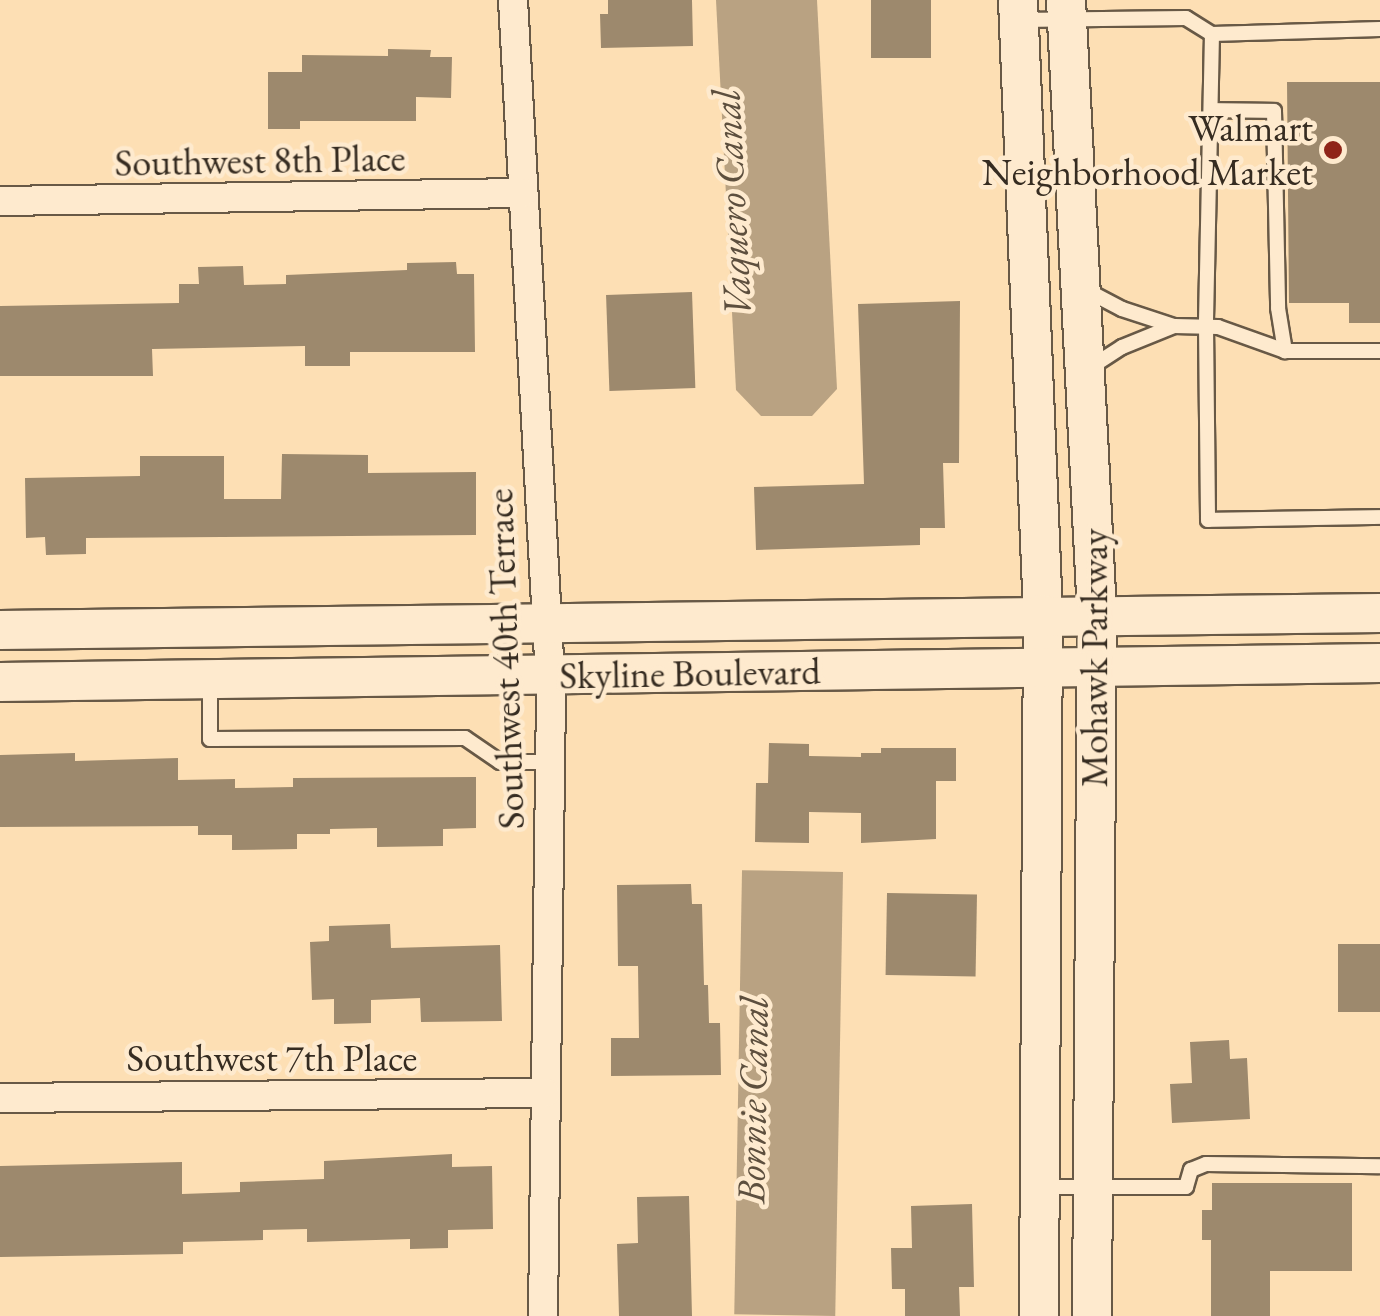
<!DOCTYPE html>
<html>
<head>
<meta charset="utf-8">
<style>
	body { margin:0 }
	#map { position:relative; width:1380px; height:1316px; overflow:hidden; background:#fddfb4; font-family:"EB Garamond",serif }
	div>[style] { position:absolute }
	.water>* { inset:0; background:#b9a282; transform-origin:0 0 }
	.building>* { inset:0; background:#9d896d; transform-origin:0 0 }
	.roads { filter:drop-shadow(2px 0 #685946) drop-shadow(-2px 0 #685946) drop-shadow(0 2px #685946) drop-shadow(0 -2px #685946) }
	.lane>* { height:14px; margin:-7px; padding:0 7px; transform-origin:7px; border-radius:7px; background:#feeace }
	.street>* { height:28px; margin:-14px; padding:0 14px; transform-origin:14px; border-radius:14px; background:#feeace }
	.secondary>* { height:38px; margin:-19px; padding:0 19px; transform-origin:19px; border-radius:19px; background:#feeace }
	.dots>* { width:28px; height:28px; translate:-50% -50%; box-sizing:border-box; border:5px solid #feeace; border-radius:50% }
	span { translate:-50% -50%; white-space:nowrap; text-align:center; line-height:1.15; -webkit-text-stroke:9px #feeace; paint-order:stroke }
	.poi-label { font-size:38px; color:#362c21 }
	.right { translate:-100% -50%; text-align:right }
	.street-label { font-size:38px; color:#362c21 }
	.water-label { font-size:40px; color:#5d4f3e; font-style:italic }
</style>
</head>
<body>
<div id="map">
	<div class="water">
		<i style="clip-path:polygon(716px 0,817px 0,837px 389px,812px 416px,761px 416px,736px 390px)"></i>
		<i style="left:843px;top:872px;width:444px;height:101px;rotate:91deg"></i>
	</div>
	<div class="building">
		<i style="clip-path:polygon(608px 0,692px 0,693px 46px,601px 48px,600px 14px,608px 14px)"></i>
		<i style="left:871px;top:0;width:60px;height:58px"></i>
		<i style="clip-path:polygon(388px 49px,431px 50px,430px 57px,452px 57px,451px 98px,416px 97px,416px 121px,300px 121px,300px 129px,268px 129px,268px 72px,302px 72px,302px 55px,388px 56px)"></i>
		<i style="clip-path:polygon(1287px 82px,1380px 82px,1380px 323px,1349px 323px,1349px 303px,1289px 303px)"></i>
		<i style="clip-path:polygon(456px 262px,457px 274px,474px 274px,475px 352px,350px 352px,350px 366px,305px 366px,305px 346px,152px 349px,153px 376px,0 376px,0 306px,179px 303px,179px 284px,199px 284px,198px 267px,243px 266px,244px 285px,286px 284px,286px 275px,407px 270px,407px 263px)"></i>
		<i style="left:692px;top:292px;width:96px;height:86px;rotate:88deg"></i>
		<i style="clip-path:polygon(960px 301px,959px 463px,943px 463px,945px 528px,920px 528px,920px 545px,756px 550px,754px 487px,864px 484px,858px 304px)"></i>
		<i style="clip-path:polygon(282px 454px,368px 455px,368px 473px,476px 472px,476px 535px,86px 538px,86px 554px,46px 555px,45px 537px,26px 538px,25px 478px,140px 476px,140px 456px,224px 456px,224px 499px,281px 499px)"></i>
		<i style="clip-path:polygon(769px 743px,809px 744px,809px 756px,861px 757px,861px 753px,881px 753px,881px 748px,956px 748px,956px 781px,936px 781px,936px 839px,861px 843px,861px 813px,809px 812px,809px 843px,755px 842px,756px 783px,768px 783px)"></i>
		<i style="clip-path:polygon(75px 753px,75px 761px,178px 758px,178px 780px,235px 779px,235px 788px,293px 787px,293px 778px,476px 777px,476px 828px,443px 829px,443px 846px,377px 847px,377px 828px,330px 829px,330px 834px,297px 834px,297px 849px,232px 850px,232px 835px,198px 835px,198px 826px,0 827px,0 755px)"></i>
		<i style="clip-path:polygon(691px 884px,692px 904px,702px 904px,704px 985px,708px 985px,709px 1023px,720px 1023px,721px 1075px,611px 1076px,611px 1038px,639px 1038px,638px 966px,618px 966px,617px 885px)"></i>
		<i style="left:887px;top:893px;width:90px;height:82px;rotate:1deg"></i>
		<i style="clip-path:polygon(390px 924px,391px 948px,500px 945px,502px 1021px,421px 1022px,420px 998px,371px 1000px,371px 1023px,334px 1024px,334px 999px,312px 1000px,310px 942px,329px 941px,329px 926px)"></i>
		<i style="left:1338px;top:944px;width:42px;height:68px"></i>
		<i style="clip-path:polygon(1229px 1040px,1230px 1059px,1247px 1058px,1250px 1119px,1172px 1123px,1170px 1084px,1192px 1083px,1190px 1042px)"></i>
		<i style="clip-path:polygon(452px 1154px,452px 1167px,492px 1166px,493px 1229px,448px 1230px,448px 1248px,410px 1249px,410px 1239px,307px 1242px,307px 1229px,263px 1230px,263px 1240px,183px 1242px,183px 1254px,0 1257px,0 1166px,182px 1162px,182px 1194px,240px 1192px,240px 1182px,324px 1179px,324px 1161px)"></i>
		<i style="clip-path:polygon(1212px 1183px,1352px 1183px,1352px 1271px,1270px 1271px,1270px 1316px,1211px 1316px,1211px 1240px,1202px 1240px,1202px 1210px,1212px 1210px)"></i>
		<i style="clip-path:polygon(689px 1196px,692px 1316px,619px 1316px,617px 1244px,638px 1243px,637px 1197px)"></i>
		<i style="clip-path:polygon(972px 1204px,974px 1287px,959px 1287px,960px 1316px,905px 1316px,905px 1289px,892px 1289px,891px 1248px,912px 1248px,911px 1206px)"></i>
	</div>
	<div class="roads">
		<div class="lane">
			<i style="left:1019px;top:20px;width:167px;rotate:-0.7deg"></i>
			<i style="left:1186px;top:18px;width:31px;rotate:32deg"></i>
			<i style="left:1380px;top:29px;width:168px;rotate:178.3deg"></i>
			<i style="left:1212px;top:34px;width:291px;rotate:91.2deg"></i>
			<i style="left:1206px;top:325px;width:195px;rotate:89.4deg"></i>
			<i style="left:1208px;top:520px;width:172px;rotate:-1deg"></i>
			<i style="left:1211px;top:110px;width:63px;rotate:0.9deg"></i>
			<i style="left:1274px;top:111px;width:197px;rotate:88.8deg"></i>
			<i style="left:1278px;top:308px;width:44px;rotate:80.8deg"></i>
			<i style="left:1084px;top:289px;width:43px;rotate:27.8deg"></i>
			<i style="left:1122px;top:309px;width:55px;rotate:18.1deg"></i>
			<i style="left:1174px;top:326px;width:56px;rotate:158deg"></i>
			<i style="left:1122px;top:347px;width:38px;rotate:147deg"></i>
			<i style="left:1174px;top:326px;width:44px;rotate:1.3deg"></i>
			<i style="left:1218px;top:327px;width:71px;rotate:19.7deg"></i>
			<i style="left:1285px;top:351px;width:95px"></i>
			<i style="left:210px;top:680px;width:59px;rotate:90deg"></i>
			<i style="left:210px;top:739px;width:255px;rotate:-0.2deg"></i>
			<i style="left:465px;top:738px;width:42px;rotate:34.4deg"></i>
			<i style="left:500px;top:762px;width:50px"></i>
			<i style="left:1040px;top:1187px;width:146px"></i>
			<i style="left:1186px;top:1187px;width:18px;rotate:-74deg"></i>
			<i style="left:1191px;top:1170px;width:16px;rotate:-22deg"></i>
			<i style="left:1206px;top:1164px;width:174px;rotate:0.7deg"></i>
		</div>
		<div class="street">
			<i style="left:513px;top:0;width:696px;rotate:86.87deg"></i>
			<i style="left:551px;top:695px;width:621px;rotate:90.74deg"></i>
			<i style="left:0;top:201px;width:522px;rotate:-0.88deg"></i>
			<i style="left:0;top:1098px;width:545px;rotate:-0.53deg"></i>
		</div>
		<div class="secondary">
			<i style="left:1018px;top:0;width:615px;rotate:87.67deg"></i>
			<i style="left:1043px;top:614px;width:702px;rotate:90.33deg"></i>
			<i style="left:1066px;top:0;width:615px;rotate:87.11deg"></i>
			<i style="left:1097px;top:614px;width:702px;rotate:90.41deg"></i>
			<i style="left:0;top:630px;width:1380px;rotate:-0.71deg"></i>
			<i style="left:0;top:682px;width:1380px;rotate:-0.79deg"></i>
		</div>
	</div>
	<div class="dots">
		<i style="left:1333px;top:150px;background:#8f2418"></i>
	</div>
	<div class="poi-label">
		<span class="right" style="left:1313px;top:150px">Walmart<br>Neighborhood Market</span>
	</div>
	<div class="street-label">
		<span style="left:260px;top:160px;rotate:-1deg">Southwest 8th Place</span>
		<span style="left:1094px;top:658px;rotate:-90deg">Mohawk Parkway</span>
		<span style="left:505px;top:659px;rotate:-92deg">Southwest 40th Terrace</span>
		<span style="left:690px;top:673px;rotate:-1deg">Skyline Boulevard</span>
		<span style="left:272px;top:1058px">Southwest 7th Place</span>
	</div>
	<div class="water-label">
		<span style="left:731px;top:203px;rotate:-93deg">Vaquero Canal</span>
		<span style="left:752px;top:1100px;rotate:-89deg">Bonnie Canal</span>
	</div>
</div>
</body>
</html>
